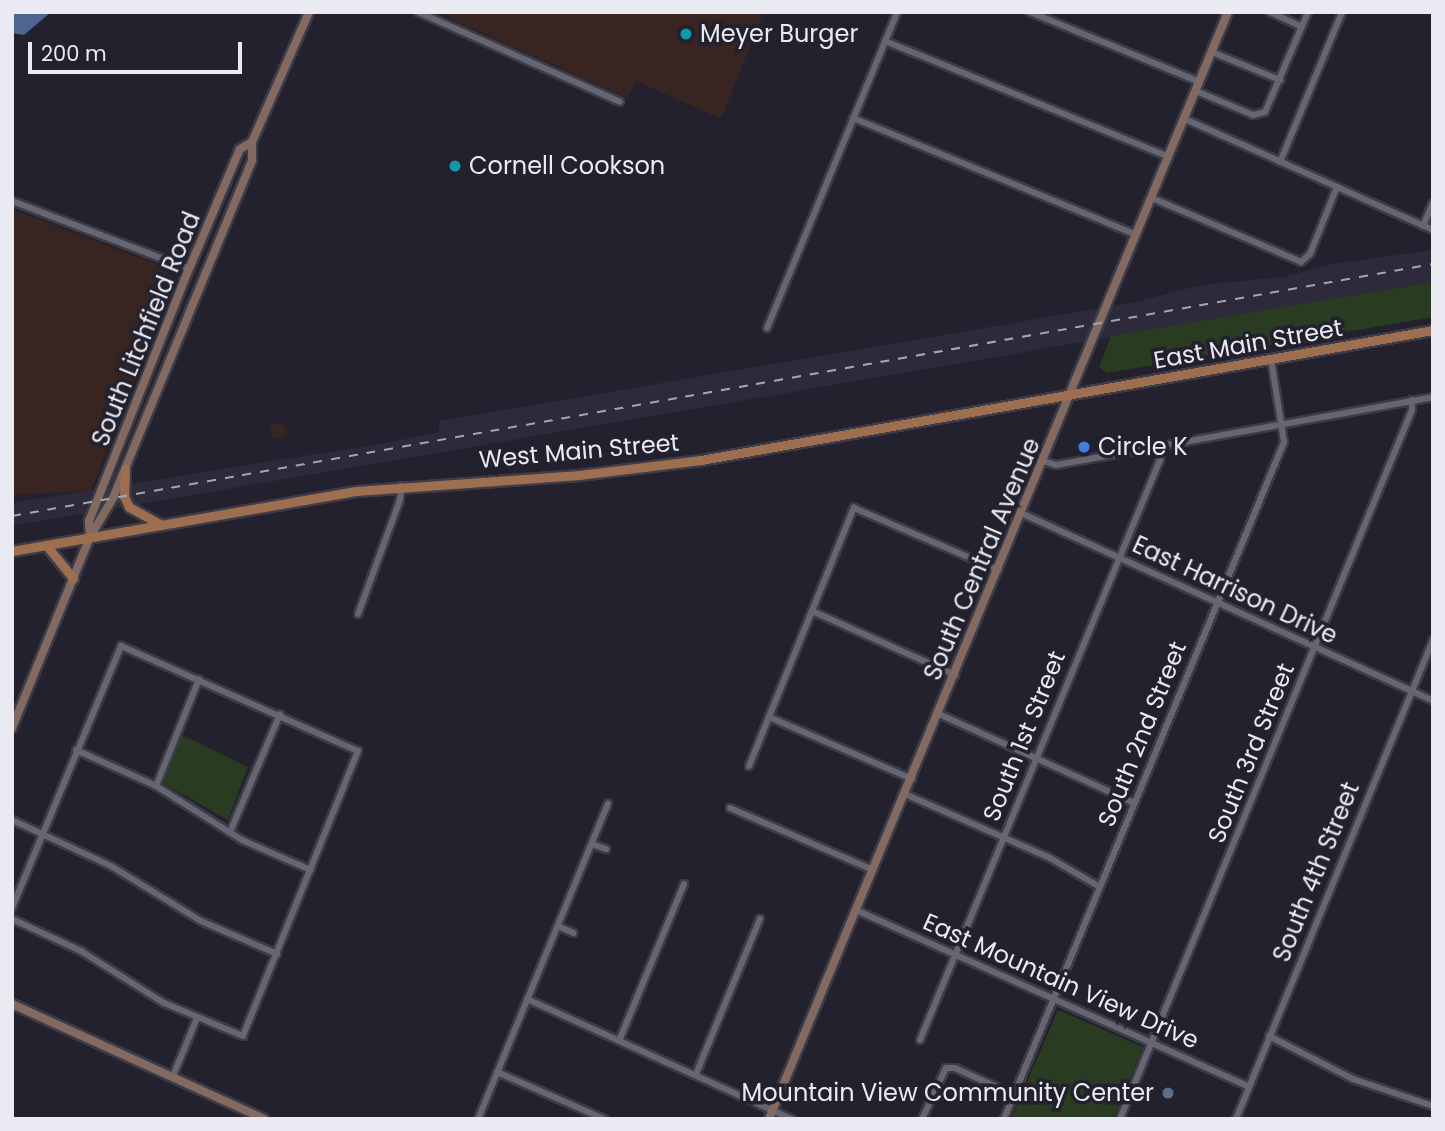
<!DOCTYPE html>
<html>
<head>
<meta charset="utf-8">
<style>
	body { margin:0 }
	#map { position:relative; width:1445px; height:1131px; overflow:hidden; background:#22212d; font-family:Poppins,sans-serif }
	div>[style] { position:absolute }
	.industrial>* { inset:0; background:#382521 }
	.round { border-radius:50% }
	.built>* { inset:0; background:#2c2a3b }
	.green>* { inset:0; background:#293c21 }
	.water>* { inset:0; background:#4d6590 }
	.roads { filter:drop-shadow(2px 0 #3d3c46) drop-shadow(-2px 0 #3d3c46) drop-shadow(0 2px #3d3c46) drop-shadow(0 -2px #3d3c46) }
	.street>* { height:6px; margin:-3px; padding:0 3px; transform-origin:3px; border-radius:3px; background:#666673 }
	.secondary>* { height:8px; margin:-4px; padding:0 4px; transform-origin:4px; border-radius:4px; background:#826a62 }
	.primary>* { height:9px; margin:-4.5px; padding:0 4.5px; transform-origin:4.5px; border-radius:4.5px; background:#9e6e51 }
	.rail>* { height:2px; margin-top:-1px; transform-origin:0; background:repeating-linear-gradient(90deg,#a6a5af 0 9px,transparent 0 18px) }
	.dots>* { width:19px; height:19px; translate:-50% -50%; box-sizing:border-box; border:4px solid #22212d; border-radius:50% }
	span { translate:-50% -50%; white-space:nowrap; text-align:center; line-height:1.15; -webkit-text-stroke:7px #22212d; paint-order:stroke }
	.poi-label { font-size:24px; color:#eaeaf2 }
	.left { translate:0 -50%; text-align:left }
	.right { translate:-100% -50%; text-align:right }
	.street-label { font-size:24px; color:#eaeaf2 }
	.frame { position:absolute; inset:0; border:14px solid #eaeaf2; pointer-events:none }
	.scale { position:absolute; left:28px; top:42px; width:214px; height:32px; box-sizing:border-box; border:4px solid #eaeaf2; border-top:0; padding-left:9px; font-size:21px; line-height:24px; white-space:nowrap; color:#eaeaf2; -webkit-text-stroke:5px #22212d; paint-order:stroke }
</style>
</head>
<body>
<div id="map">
	<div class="industrial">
		<i style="clip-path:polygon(436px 12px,764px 12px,721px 119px,636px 81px,628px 98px)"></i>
		<i style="clip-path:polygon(12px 209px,161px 266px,175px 279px,91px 491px,12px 495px)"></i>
		<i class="round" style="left:270px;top:423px;width:16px;height:16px"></i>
	</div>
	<div class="built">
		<i style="clip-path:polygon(1433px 250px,1433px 282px,12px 526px,12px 503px,391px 442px,439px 432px,439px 421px,1131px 303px,1201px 285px,1283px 277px,1333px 264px)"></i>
	</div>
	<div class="green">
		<i style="clip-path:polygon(1433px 282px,1433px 317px,1107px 373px,1099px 367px,1111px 336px)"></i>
		<i style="clip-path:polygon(182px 735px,248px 767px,228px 820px,163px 783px)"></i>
		<i style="clip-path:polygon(1058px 1010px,1143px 1047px,1113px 1119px,1011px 1119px)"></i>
	</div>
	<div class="water">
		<i style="clip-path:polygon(12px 12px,51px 12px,24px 35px,12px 33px)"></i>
	</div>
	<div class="roads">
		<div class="street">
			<i style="left:418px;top:12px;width:221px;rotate:24deg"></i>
			<i style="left:1030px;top:12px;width:184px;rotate:22.4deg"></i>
			<i style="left:1270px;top:12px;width:35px;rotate:25deg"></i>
			<i style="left:885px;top:41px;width:307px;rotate:22.2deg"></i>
			<i style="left:1212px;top:52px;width:74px;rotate:22.4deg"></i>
			<i style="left:1196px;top:91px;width:62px;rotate:22.8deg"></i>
			<i style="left:1253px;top:115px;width:12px;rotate:-14deg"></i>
			<i style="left:1265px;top:112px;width:109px;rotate:-66.7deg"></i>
			<i style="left:853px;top:118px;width:307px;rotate:22.4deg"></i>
			<i style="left:1185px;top:119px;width:272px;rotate:24.1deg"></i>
			<i style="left:1280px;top:162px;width:162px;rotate:-67.5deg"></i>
			<i style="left:1152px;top:198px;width:162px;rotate:23.2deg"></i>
			<i style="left:1301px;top:262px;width:12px;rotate:-42deg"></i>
			<i style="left:1310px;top:254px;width:72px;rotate:-68.1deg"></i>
			<i style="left:12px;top:201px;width:190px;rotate:21deg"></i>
			<i style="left:1423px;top:226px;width:25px;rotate:-67deg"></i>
			<i style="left:767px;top:328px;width:342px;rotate:-67.6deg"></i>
			<i style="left:1043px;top:461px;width:14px;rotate:17deg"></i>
			<i style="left:1056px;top:465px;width:383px;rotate:-10.2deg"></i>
			<i style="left:1021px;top:513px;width:453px;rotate:24.5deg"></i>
			<i style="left:812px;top:611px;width:157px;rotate:24.1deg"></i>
			<i style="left:358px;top:614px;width:121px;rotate:-69.8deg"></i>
			<i style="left:400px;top:500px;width:14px;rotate:-86deg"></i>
			<i style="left:939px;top:714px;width:214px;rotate:24.5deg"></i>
			<i style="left:769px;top:717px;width:156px;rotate:23.4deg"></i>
			<i style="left:76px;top:750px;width:88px;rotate:24.2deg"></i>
			<i style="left:156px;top:786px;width:102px;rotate:32.1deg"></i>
			<i style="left:242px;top:840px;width:75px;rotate:23.5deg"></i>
			<i style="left:749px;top:766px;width:279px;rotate:-67.9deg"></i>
			<i style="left:854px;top:508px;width:157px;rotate:23.3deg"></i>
			<i style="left:156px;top:786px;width:115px;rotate:-68.1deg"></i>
			<i style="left:905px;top:794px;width:158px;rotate:23.8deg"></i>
			<i style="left:1050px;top:858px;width:58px;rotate:30.1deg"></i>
			<i style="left:730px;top:808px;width:156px;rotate:23.4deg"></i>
			<i style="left:12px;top:820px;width:109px;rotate:24.9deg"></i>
			<i style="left:111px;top:866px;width:105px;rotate:31.4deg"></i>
			<i style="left:201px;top:921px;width:83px;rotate:23.5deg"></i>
			<i style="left:230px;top:832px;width:128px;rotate:-67deg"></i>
			<i style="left:592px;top:844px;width:15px;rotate:20deg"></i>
			<i style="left:12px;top:908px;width:284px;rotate:-67.4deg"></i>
			<i style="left:121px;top:646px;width:259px;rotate:23.9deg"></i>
			<i style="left:358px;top:751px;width:307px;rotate:112deg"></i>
			<i style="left:243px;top:1036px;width:86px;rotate:-157.3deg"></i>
			<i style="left:164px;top:1003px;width:98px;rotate:-147.9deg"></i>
			<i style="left:81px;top:951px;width:76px;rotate:-155.1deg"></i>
			<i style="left:856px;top:910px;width:431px;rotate:24.2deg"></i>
			<i style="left:558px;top:926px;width:17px;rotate:24deg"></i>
			<i style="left:527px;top:999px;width:291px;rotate:24.4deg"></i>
			<i style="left:1269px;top:1036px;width:94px;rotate:27.1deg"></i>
			<i style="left:1353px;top:1079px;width:84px;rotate:18.6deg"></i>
			<i style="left:920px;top:1040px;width:628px;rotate:-67.52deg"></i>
			<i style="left:1160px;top:460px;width:14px;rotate:-86deg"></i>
			<i style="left:619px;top:1041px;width:170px;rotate:-67.5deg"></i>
			<i style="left:497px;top:1072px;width:117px;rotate:23.7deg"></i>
			<i style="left:696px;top:1074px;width:168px;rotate:-67.6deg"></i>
			<i style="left:173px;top:1076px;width:63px;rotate:-67.5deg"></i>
			<i style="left:478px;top:1119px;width:341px;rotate:-67.6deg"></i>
			<i style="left:922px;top:1119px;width:56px;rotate:-64.8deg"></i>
			<i style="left:946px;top:1068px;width:9px"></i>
			<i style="left:955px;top:1068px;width:65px;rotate:24.6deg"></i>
			<i style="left:1004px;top:1119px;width:733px;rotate:-67.53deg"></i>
			<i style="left:1284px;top:442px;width:84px;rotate:-98.9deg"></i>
			<i style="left:1120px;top:1119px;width:767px;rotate:-67.62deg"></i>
			<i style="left:1412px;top:410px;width:10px;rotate:-90deg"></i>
			<i style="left:1236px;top:1119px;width:518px;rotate:-67.64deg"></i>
		</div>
		<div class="secondary">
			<i style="left:90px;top:537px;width:16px;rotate:-94deg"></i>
			<i style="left:89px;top:521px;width:271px;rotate:-68.4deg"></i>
			<i style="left:189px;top:269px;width:130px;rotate:-67deg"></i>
			<i style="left:240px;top:149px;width:14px;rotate:-30deg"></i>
			<i style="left:12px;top:728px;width:206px;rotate:-67.8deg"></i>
			<i style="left:90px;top:537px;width:45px;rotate:-59.5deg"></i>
			<i style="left:113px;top:498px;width:365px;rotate:-67.6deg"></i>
			<i style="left:252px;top:160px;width:18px;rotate:-90deg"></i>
			<i style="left:252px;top:142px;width:142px;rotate:-66.3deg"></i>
			<i style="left:12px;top:1004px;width:277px;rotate:24.5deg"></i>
			<i style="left:769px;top:1119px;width:1198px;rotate:-67.48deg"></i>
		</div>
		<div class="primary">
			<i style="left:125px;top:469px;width:27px;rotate:92deg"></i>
			<i style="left:124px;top:496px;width:12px;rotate:66deg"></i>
			<i style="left:129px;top:507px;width:37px;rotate:29deg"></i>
			<i style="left:46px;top:545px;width:43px;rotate:50.7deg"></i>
			<i style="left:12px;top:551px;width:349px;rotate:-9.9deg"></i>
			<i style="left:356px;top:491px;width:224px;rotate:-4.1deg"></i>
			<i style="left:579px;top:475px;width:123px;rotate:-7deg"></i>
			<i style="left:701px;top:460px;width:743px;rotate:-10.07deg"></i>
		</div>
	</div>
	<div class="rail">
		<i style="left:12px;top:516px;width:1443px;rotate:-10.06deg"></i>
	</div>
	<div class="dots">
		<i style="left:686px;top:34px;background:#0f9aa8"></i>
		<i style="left:455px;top:166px;background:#0f9aa8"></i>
		<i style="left:1084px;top:447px;background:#3f7fe0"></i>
		<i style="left:1168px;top:1093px;background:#5c6f8a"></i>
	</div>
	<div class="poi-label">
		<span class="left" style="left:700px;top:34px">Meyer Burger</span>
		<span class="left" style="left:469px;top:166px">Cornell Cookson</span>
		<span class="left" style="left:1098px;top:447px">Circle K</span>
		<span class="right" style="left:1154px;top:1093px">Mountain View Community Center</span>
	</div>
	<div class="street-label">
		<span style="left:146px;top:329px;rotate:-68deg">South Litchfield Road</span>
		<span style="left:1248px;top:344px;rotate:-10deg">East Main Street</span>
		<span style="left:579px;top:451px;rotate:-5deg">West Main Street</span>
		<span style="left:982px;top:559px;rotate:-67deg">South Central Avenue</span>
		<span style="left:1235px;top:590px;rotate:25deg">East Harrison Drive</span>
		<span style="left:1142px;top:734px;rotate:-68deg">South 2nd Street</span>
		<span style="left:1024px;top:736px;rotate:-68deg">South 1st Street</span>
		<span style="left:1251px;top:753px;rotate:-68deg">South 3rd Street</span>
		<span style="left:1316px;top:872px;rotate:-68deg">South 4th Street</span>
		<span style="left:1061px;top:981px;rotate:24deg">East Mountain View Drive</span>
	</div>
	<div class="frame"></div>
	<div class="scale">200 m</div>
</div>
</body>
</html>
